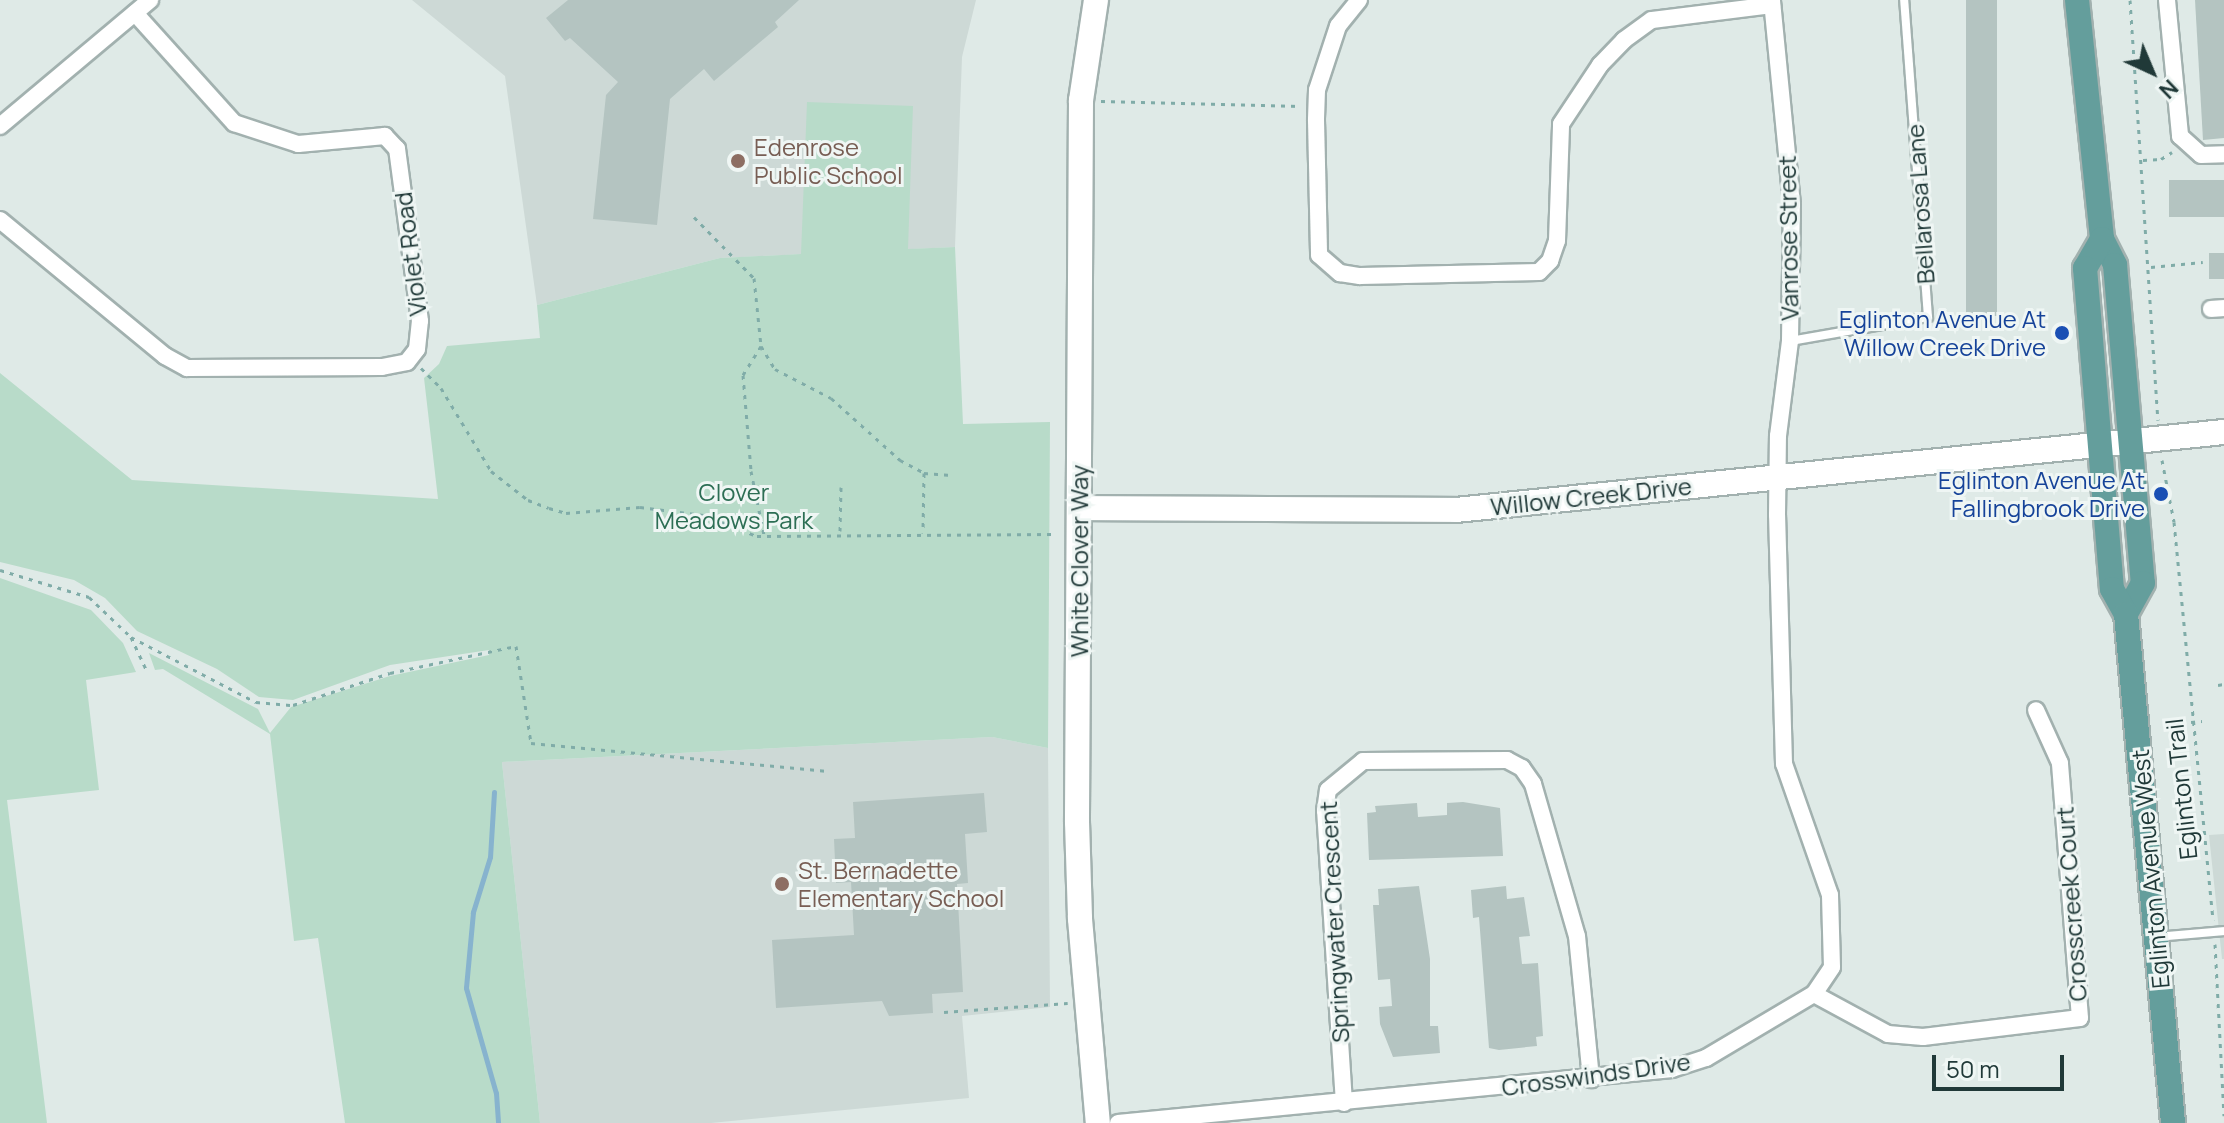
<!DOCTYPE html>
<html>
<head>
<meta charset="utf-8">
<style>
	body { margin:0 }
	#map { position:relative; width:2224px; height:1123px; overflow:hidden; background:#dfeae7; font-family:Manrope,sans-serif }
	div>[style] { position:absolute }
	.built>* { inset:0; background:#cdd9d6 }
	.green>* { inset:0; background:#b8dbc9 }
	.stream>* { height:5px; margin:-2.5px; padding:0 2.5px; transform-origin:2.5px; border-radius:2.5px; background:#87b3ce }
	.building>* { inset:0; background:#b4c4c1; transform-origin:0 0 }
	.path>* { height:3px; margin-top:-1.5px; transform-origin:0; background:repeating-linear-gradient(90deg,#80aca8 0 4px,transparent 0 10px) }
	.roads { filter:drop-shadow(2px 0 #a2b1af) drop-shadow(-2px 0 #a2b1af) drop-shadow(0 2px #a2b1af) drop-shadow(0 -2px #a2b1af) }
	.lane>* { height:8px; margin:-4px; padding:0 4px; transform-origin:4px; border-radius:4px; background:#fff }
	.street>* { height:16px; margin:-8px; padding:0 8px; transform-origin:8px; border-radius:8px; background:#fff }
	.secondary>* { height:24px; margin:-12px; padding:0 12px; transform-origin:12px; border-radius:12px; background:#fff }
	.primary>* { height:24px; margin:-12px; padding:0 12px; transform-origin:12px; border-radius:12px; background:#649e9c }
	.dots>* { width:22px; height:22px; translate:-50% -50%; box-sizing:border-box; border:4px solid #eff6f4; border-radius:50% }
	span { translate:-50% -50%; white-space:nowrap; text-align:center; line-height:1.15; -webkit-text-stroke:6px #eff6f4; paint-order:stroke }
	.education-label { font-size:24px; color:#785e54 }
	.left { translate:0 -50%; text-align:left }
	.street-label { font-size:24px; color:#203938 }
	.transit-label { font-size:24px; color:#164399 }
	.right { translate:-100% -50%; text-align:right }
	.park-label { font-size:24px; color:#2c6e54 }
	.north { position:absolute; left:2112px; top:32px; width:80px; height:80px; -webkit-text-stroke:6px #eff6f4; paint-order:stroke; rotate:136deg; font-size:22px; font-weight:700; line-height:32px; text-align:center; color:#203938 }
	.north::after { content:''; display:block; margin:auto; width:28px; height:36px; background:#203938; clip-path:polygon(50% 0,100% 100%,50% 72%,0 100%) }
	.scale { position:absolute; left:1932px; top:1055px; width:132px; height:36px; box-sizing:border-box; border:4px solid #203938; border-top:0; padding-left:10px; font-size:24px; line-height:28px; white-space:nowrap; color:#203938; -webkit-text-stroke:6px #eff6f4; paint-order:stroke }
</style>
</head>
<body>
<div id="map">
	<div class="built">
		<i style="clip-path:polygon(412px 0,976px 0,962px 57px,955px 247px,720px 258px,537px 305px,505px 76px)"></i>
		<i style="clip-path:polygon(992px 737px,1048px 748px,1050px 1007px,962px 1016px,969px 1098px,711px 1123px,540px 1123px,502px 762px)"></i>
		<i style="clip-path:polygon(2224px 834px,2224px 959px,2222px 959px,2209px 835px)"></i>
	</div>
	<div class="green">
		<i style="clip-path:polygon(807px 102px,913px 106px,908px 249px,955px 247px,963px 424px,1050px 422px,1048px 748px,992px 737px,502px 762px,540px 1123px,345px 1123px,318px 938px,294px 941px,270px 734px,163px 669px,155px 670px,149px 653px,258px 709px,270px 733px,291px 707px,390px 676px,489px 655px,489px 650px,390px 665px,293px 700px,259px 697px,217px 669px,137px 631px,105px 598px,74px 580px,0 562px,0 373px,132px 480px,438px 499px,424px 378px,439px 364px,447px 346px,540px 338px,537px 305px,720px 258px,801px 254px)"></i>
		<i style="clip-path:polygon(0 578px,91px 610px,123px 643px,136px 672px,86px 680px,99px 790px,7px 800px,47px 1123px,0 1123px)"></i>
	</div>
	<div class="stream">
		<i style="left:494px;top:792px;width:65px;rotate:93.5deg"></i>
		<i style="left:490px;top:857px;width:58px;rotate:107.2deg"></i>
		<i style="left:473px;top:912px;width:76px;rotate:95.3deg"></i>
		<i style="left:466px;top:988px;width:109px;rotate:74.1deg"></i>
		<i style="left:496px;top:1093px;width:30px;rotate:86deg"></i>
	</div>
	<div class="building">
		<i style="clip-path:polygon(568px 0,799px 0,775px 22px,778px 27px,714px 81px,704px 69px,670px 99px,657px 225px,593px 219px,606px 95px,618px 82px,570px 38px,565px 41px,546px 18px)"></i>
		<i style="left:1966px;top:0;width:31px;height:316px"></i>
		<i style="clip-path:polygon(2195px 0,2224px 0,2224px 138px,2203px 140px)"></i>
		<i style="left:2224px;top:180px;width:37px;height:55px;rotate:90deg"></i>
		<i style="left:2224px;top:253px;width:26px;height:15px;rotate:90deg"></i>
		<i style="clip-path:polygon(984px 793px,987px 832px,965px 834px,968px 883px,957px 884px,963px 992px,932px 994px,933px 1013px,889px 1016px,882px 1001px,776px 1008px,772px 940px,854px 935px,851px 882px,836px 883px,834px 839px,855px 838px,853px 802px)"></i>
		<i style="clip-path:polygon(1463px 802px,1500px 808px,1503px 856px,1369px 860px,1367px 813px,1376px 812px,1375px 806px,1417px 803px,1418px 817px,1447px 815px,1447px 803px)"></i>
		<i style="clip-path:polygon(1419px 886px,1430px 959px,1430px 1026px,1438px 1026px,1440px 1053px,1393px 1057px,1380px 1024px,1379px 1007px,1392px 1006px,1390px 979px,1378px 980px,1373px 905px,1379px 905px,1378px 889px)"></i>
		<i style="clip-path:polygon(1506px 886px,1507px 899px,1524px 897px,1530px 936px,1519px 937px,1522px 964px,1538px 963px,1543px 1036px,1536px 1037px,1537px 1046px,1499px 1050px,1489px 1048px,1479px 917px,1473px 918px,1471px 890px)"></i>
	</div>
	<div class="path">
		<i style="left:2130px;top:0;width:421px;rotate:86.2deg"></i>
		<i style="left:1101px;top:101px;width:200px;rotate:1.4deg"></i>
		<i style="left:2143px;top:160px;width:18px;rotate:-3deg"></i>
		<i style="left:2161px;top:159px;width:13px;rotate:-32deg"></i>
		<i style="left:694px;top:217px;width:86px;rotate:45.5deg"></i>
		<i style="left:754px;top:278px;width:68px;rotate:84.1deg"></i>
		<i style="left:761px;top:346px;width:27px;rotate:59deg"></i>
		<i style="left:775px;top:369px;width:63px;rotate:27.4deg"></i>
		<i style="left:831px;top:398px;width:93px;rotate:41.9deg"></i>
		<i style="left:900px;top:460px;width:27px;rotate:28deg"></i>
		<i style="left:924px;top:473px;width:60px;rotate:91deg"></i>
		<i style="left:2151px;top:267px;width:52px;rotate:-5.5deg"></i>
		<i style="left:761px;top:346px;width:34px;rotate:122deg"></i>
		<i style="left:743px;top:375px;width:96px;rotate:85.2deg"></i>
		<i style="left:751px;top:471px;width:65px;rotate:78.5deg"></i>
		<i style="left:421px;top:368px;width:28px;rotate:45deg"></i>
		<i style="left:441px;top:388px;width:97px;rotate:58.9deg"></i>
		<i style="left:491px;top:471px;width:47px;rotate:38.1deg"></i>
		<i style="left:528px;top:500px;width:22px;rotate:21deg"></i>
		<i style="left:549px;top:508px;width:18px;rotate:16deg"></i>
		<i style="left:566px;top:513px;width:74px;rotate:-4.6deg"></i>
		<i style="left:640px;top:507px;width:64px;rotate:7.2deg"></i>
		<i style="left:703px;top:515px;width:58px;rotate:21.3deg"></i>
		<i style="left:757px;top:536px;width:299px;rotate:-0.4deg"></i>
		<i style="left:2162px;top:460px;width:63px;rotate:79deg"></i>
		<i style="left:2174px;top:522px;width:400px;rotate:84.4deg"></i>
		<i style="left:924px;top:473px;width:27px;rotate:4deg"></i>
		<i style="left:840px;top:531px;width:44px;rotate:-88.7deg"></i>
		<i style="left:0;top:570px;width:93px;rotate:16.9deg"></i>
		<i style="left:89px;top:597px;width:58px;rotate:43.6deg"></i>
		<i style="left:131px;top:637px;width:38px;rotate:65deg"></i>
		<i style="left:131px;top:637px;width:141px;rotate:27.5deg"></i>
		<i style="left:256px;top:702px;width:37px;rotate:5deg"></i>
		<i style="left:293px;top:705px;width:102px;rotate:-18.3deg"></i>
		<i style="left:390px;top:673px;width:129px;rotate:-12.1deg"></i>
		<i style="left:516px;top:646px;width:98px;rotate:81.2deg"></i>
		<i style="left:531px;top:743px;width:298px;rotate:5.4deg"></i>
		<i style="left:2218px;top:685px;width:6px;rotate:-9deg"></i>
		<i style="left:2191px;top:722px;width:11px;rotate:-5deg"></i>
		<i style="left:2215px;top:944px;width:172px;rotate:87deg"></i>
		<i style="left:944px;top:1012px;width:124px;rotate:-4.2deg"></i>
	</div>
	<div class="roads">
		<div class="lane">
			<i style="left:1790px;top:341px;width:140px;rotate:-9.9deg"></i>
			<i style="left:1928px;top:317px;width:318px;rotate:-94.3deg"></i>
			<i style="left:2157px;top:937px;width:67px;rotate:-5.1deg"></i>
		</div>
		<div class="street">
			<i style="left:1359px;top:0;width:33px;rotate:129deg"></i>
			<i style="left:1338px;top:26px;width:67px;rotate:108.2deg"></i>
			<i style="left:1317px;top:90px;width:30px;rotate:92deg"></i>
			<i style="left:1316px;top:120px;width:135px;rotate:88.7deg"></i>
			<i style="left:1319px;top:255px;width:28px;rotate:41deg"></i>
			<i style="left:1340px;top:273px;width:20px;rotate:9deg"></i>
			<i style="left:1360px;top:276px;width:179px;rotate:-1.3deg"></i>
			<i style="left:1539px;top:272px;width:16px;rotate:-45deg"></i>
			<i style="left:1550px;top:261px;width:21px;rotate:-71deg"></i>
			<i style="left:1557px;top:241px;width:117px;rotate:-88deg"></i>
			<i style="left:1561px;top:124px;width:71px;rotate:-56.5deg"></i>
			<i style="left:1600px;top:65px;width:35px;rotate:-46deg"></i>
			<i style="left:1624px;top:40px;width:34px;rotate:-36deg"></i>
			<i style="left:1652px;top:20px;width:121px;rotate:-7.1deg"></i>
			<i style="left:2167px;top:0;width:137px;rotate:84.5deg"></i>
			<i style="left:2180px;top:136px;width:28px;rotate:42deg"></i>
			<i style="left:2201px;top:155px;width:23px;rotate:-2deg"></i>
			<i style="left:0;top:126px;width:196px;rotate:-40deg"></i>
			<i style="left:0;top:220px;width:214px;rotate:39.5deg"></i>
			<i style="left:165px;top:356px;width:25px;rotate:29deg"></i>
			<i style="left:187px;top:368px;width:195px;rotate:-0.3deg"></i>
			<i style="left:382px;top:367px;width:25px;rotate:-11deg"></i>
			<i style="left:407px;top:362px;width:16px;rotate:-52deg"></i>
			<i style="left:417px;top:349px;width:28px;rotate:-84deg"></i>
			<i style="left:420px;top:321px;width:174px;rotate:-97.6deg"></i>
			<i style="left:397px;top:149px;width:18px;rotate:-133deg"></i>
			<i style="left:385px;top:136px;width:87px;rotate:174.7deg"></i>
			<i style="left:298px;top:144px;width:67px;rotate:-161.8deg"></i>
			<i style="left:234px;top:123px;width:148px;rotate:-132deg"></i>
			<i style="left:2211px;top:309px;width:13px;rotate:-4deg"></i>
			<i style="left:1814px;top:994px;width:84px;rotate:28.4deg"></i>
			<i style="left:1888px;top:1034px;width:35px;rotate:5deg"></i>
			<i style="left:1923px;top:1037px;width:158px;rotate:-6.9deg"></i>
			<i style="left:2080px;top:1018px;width:256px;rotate:-94.5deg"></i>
			<i style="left:2060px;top:763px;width:58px;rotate:-114.4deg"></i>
			<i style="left:1344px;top:1103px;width:293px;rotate:-93.7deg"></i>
			<i style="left:1325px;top:811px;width:21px;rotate:-82deg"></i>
			<i style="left:1328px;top:790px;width:45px;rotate:-39.6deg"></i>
			<i style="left:1363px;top:761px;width:144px;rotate:-0.4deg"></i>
			<i style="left:1507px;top:760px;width:17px;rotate:28deg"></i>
			<i style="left:1522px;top:768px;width:19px;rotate:55deg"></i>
			<i style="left:1533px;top:784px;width:158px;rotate:73.9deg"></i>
			<i style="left:1577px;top:936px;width:144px;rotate:84.4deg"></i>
			<i style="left:1118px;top:1123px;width:557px;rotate:-5.57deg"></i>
			<i style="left:1672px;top:1069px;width:36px;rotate:-18deg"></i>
			<i style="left:1706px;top:1058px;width:126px;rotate:-30.7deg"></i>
			<i style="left:1814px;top:994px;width:32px;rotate:-56deg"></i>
			<i style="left:1832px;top:967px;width:72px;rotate:-91.6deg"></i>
			<i style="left:1830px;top:895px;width:139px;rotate:-109.3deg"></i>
			<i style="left:1784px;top:764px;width:249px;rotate:-91.6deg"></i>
			<i style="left:1777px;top:515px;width:79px;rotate:-89.3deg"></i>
			<i style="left:1778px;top:436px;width:96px;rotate:-82.8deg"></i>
			<i style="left:1790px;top:341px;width:136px;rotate:-89.2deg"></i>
			<i style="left:1792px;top:205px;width:206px;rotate:-95.6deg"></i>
		</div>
		<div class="secondary">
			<i style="left:1096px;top:0;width:101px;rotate:98.5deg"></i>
			<i style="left:1081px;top:100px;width:722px;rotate:90.32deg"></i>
			<i style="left:1077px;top:822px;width:97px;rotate:88.2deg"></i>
			<i style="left:1080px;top:919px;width:205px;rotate:85deg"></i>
			<i style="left:1080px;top:508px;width:376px;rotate:0.3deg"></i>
			<i style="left:1456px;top:510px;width:772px;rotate:-5.8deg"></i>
		</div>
		<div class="primary">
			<i style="left:2077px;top:0;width:240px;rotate:84deg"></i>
			<i style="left:2102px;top:239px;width:29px;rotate:63deg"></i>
			<i style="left:2115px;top:265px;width:319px;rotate:85deg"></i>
			<i style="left:2143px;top:583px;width:35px;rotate:119deg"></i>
			<i style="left:2102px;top:239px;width:34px;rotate:120deg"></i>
			<i style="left:2085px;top:268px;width:322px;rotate:85.2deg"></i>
			<i style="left:2112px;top:589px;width:29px;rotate:61deg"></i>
			<i style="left:2126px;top:614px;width:511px;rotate:84.72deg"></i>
		</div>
	</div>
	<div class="dots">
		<i style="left:738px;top:161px;background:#8d6e63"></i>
		<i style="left:2062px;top:333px;background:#1a4fb4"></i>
		<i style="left:2161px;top:494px;background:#1a4fb4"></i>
		<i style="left:782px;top:884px;background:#8d6e63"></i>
	</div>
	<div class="education-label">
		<span class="left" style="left:754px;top:161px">Edenrose<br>Public School</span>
		<span class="left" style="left:798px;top:884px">St. Bernadette<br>Elementary School</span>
	</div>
	<div class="street-label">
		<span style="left:1920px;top:204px;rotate:-94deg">Bellarosa Lane</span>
		<span style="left:1788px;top:238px;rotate:-91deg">Vanrose Street</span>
		<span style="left:410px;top:254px;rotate:-97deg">Violet Road</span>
		<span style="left:1591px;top:496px;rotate:-6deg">Willow Creek Drive</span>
		<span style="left:1079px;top:561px;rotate:-90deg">White Clover Way</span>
		<span style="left:2181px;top:789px;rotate:-96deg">Eglinton Trail</span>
		<span style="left:2150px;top:869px;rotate:-95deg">Eglinton Avenue West</span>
		<span style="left:2071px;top:904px;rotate:-94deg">Crosscreek Court</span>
		<span style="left:1334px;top:922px;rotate:-93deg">Springwater Crescent</span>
		<span style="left:1596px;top:1074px;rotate:-8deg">Crosswinds Drive</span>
	</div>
	<div class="transit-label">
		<span class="right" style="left:2046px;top:333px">Eglinton Avenue At<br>Willow Creek Drive</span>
		<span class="right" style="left:2145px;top:494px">Eglinton Avenue At<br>Fallingbrook Drive</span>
	</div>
	<div class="park-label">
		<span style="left:734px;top:506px">Clover<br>Meadows Park</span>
	</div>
	<div class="north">N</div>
	<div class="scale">50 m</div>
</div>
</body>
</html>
